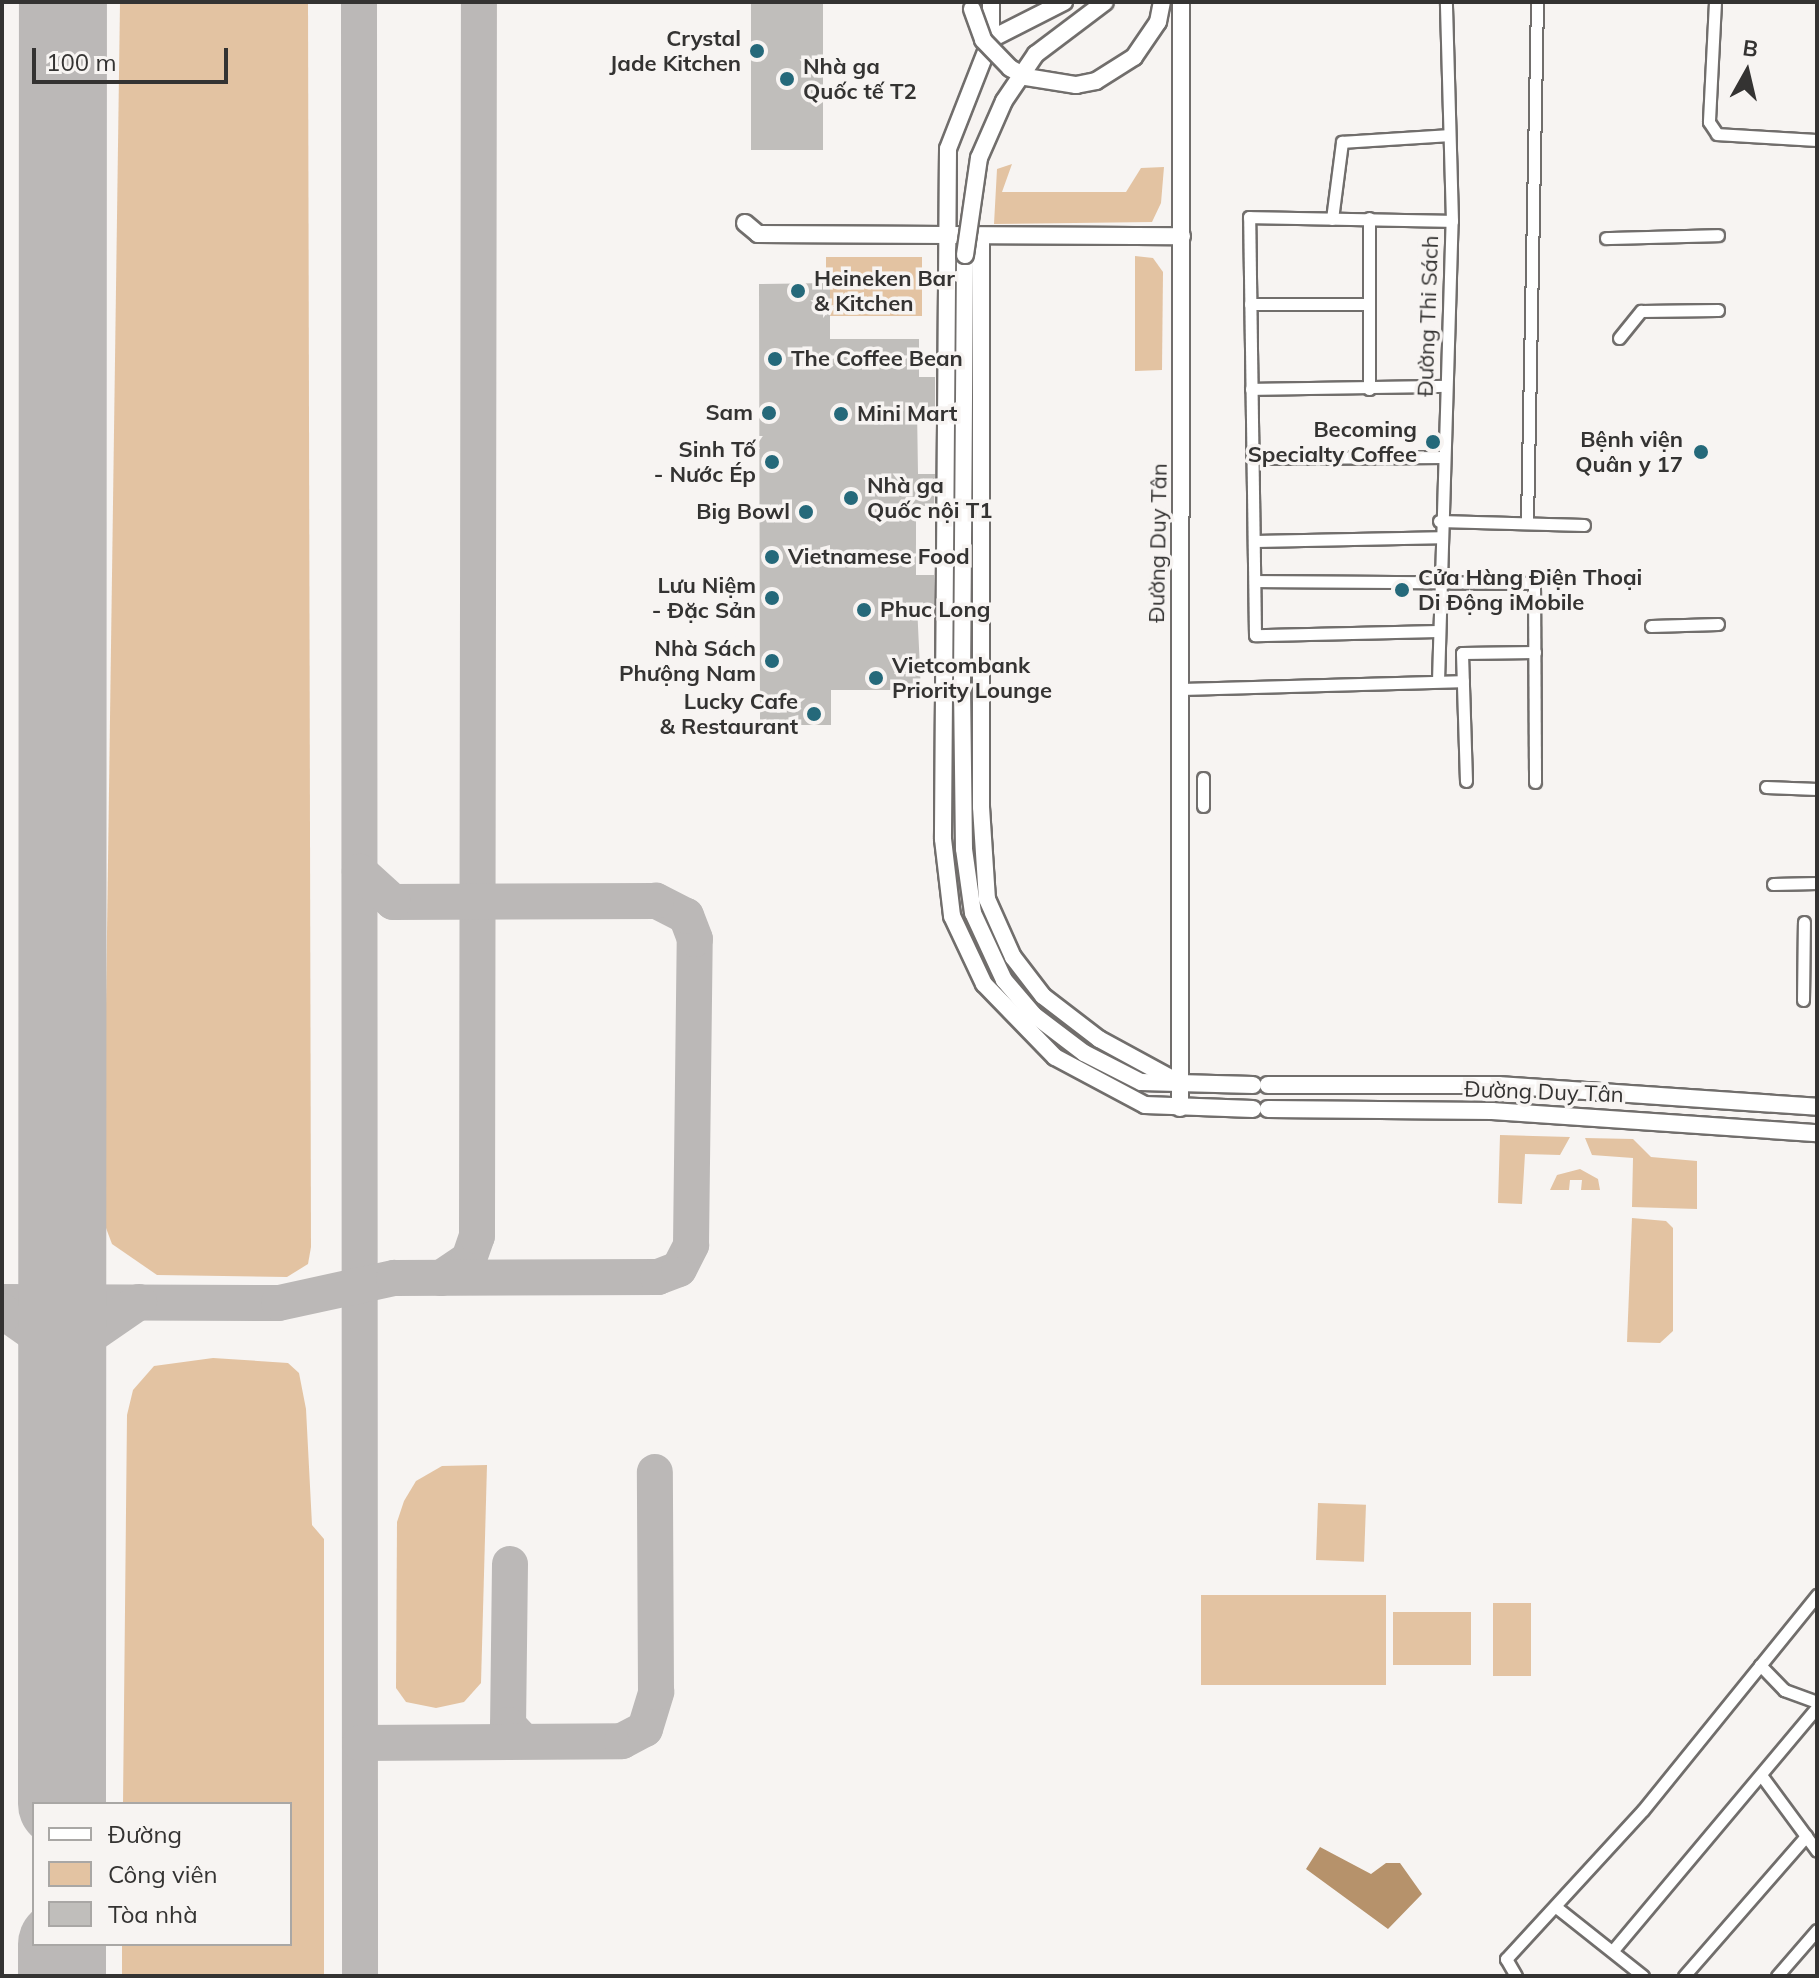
<!DOCTYPE html>
<html>
<head>
<meta charset="utf-8">
<style>
	body { margin:0 }
	#map { position:relative; width:1819px; height:1978px; overflow:hidden; background:#f7f4f2; font-family:Mulish,sans-serif }
	div>[style] { position:absolute }
	.green>* { inset:0; background:#e3c3a2; transform-origin:0 0 }
	.water>* { inset:0; background:#b6926b }
	.taxiway>* { height:36px; margin:-18px; padding:0 18px; transform-origin:18px; border-radius:18px; background:#bbb8b7 }
	.runway>* { height:88px; margin:-44px; padding:0 44px; transform-origin:44px; border-radius:44px; background:#bbb8b7 }
	.building>* { inset:0; background:#c0bebb; transform-origin:0 0 }
	.roads { filter:drop-shadow(2px 0 #716e6c) drop-shadow(-2px 0 #716e6c) drop-shadow(0 2px #716e6c) drop-shadow(0 -2px #716e6c) }
	.street>* { height:11px; margin:-5.5px; padding:0 5.5px; transform-origin:5.5px; border-radius:5.5px; background:#fff }
	.secondary>* { height:16px; margin:-8px; padding:0 8px; transform-origin:8px; border-radius:8px; background:#fff }
	.bridges { filter:drop-shadow(2px 0 #716e6c) drop-shadow(-2px 0 #716e6c) drop-shadow(0 2px #716e6c) drop-shadow(0 -2px #716e6c) }
	.secondary-bridge>* { height:16px; margin:-8px; padding:0 8px; transform-origin:8px; border-radius:8px; background:#fff }
	.dots>* { width:22px; height:22px; translate:-50% -50%; box-sizing:border-box; border:4px solid #f7f4f2; border-radius:50% }
	span { translate:-50% -50%; white-space:nowrap; text-align:center; line-height:1.15; -webkit-text-stroke:7px #f7f4f2; paint-order:stroke }
	.poi-label { font-size:22px; color:#343332; font-weight:700 }
	.right { translate:-100% -50%; text-align:right }
	.left { translate:0 -50%; text-align:left }
	.street-label { font-size:22px; color:#343332 }
	.frame { position:absolute; inset:0; border:4px solid #343332; pointer-events:none }
	.legend { position:absolute; left:32px; top:1802px; width:260px; height:144px; box-sizing:border-box; background:#f7f4f2; border:2px solid #a9a7a5; margin:0; padding:10px 14px; list-style:none; font-size:24px; color:#343332 }
	.legend li { display:flex; align-items:center; gap:16px; height:40px }
	.legend b { width:40px; border:2px solid #a9a7a5 }
	.north { position:absolute; left:1707px; top:32px; width:80px; height:80px; -webkit-text-stroke:6px #f7f4f2; paint-order:stroke; rotate:8deg; font-size:22px; font-weight:700; line-height:32px; text-align:center; color:#343332 }
	.north::after { content:''; display:block; margin:auto; width:28px; height:36px; background:#343332; clip-path:polygon(50% 0,100% 100%,50% 72%,0 100%) }
	.scale { position:absolute; left:32px; top:48px; width:196px; height:36px; box-sizing:border-box; border:4px solid #343332; border-top:0; padding-left:10px; font-size:24px; line-height:28px; white-space:nowrap; color:#343332; -webkit-text-stroke:6px #f7f4f2; paint-order:stroke }
</style>
</head>
<body>
<div id="map">
	<div class="green">
		<i style="clip-path:polygon(120px 2px,308px 2px,311px 1247px,308px 1264px,287px 1277px,157px 1275px,112px 1244px,103px 1220px)"></i>
		<i style="clip-path:polygon(1012px 164px,1002px 192px,1126px 192px,1141px 168px,1164px 167px,1161px 203px,1152px 222px,994px 224px,997px 169px)"></i>
		<i style="clip-path:polygon(1135px 256px,1153px 258px,1163px 272px,1162px 370px,1135px 371px)"></i>
		<i style="left:922px;top:257px;width:59px;height:96px;rotate:90deg"></i>
		<i style="clip-path:polygon(1500px 1135px,1570px 1137px,1560px 1155px,1525px 1154px,1522px 1204px,1498px 1203px)"></i>
		<i style="clip-path:polygon(1585px 1138px,1633px 1139px,1651px 1157px,1697px 1161px,1697px 1209px,1632px 1207px,1633px 1158px,1592px 1155px)"></i>
		<i style="clip-path:polygon(1580px 1169px,1598px 1179px,1600px 1190px,1581px 1190px,1582px 1180px,1570px 1180px,1569px 1190px,1550px 1190px,1557px 1175px)"></i>
		<i style="clip-path:polygon(1632px 1218px,1666px 1221px,1673px 1228px,1673px 1331px,1660px 1343px,1627px 1342px)"></i>
		<i style="clip-path:polygon(213px 1358px,288px 1363px,299px 1373px,306px 1409px,312px 1525px,324px 1539px,324px 1976px,122px 1976px,122px 1944px,290px 1944px,290px 1804px,123px 1804px,127px 1415px,133px 1390px,154px 1366px)"></i>
		<i style="clip-path:polygon(487px 1465px,481px 1683px,464px 1702px,436px 1708px,406px 1702px,396px 1688px,397px 1522px,404px 1501px,416px 1481px,442px 1466px)"></i>
		<i style="left:1318px;top:1503px;width:48px;height:57px;rotate:2deg"></i>
		<i style="left:1201px;top:1595px;width:185px;height:90px"></i>
		<i style="left:1493px;top:1603px;width:38px;height:73px"></i>
		<i style="left:1393px;top:1612px;width:78px;height:53px"></i>
	</div>
	<div class="water">
		<i style="clip-path:polygon(1320px 1847px,1371px 1874px,1386px 1863px,1400px 1863px,1422px 1894px,1388px 1929px,1306px 1869px)"></i>
	</div>
	<div class="taxiway">
		<i style="left:359px;top:2px;width:1974px;rotate:89.97deg"></i>
		<i style="left:441px;top:1278px;width:34px;rotate:-34deg"></i>
		<i style="left:469px;top:1259px;width:24px;rotate:-71deg"></i>
		<i style="left:477px;top:1236px;width:1234px;rotate:-89.91deg"></i>
		<i style="left:2px;top:1302px;width:277px;rotate:0.2deg"></i>
		<i style="left:279px;top:1303px;width:118px;rotate:-12.3deg"></i>
		<i style="left:394px;top:1278px;width:264px;rotate:-0.2deg"></i>
		<i style="left:658px;top:1277px;width:22px;rotate:-21deg"></i>
		<i style="left:679px;top:1269px;width:27px;rotate:-63deg"></i>
		<i style="left:691px;top:1245px;width:306px;rotate:-89.3deg"></i>
		<i style="left:695px;top:939px;width:25px;rotate:-111deg"></i>
		<i style="left:686px;top:916px;width:34px;rotate:-153deg"></i>
		<i style="left:656px;top:901px;width:263px;rotate:179.8deg"></i>
		<i style="left:393px;top:902px;width:45px;rotate:-137.7deg"></i>
		<i style="left:2px;top:1311px;width:38px;rotate:35deg"></i>
		<i style="left:33px;top:1333px;width:26px;rotate:54deg"></i>
		<i style="left:48px;top:1354px;width:46px;rotate:73.5deg"></i>
		<i style="left:62px;top:1401px;width:36px;rotate:-79deg"></i>
		<i style="left:69px;top:1366px;width:30px;rotate:-60deg"></i>
		<i style="left:84px;top:1340px;width:67px;rotate:-34.6deg"></i>
		<i style="left:510px;top:1564px;width:161px;rotate:90.7deg"></i>
		<i style="left:508px;top:1725px;width:22px;rotate:47deg"></i>
		<i style="left:360px;top:1743px;width:262px;rotate:-0.4deg"></i>
		<i style="left:622px;top:1741px;width:26px;rotate:-28deg"></i>
		<i style="left:645px;top:1729px;width:39px;rotate:-73deg"></i>
		<i style="left:656px;top:1692px;width:220px;rotate:-90.3deg"></i>
	</div>
	<div class="runway">
		<i style="left:62px;top:1804px;width:1802px;rotate:-89.97deg"></i>
		<i style="left:62px;top:1944px;width:32px;rotate:90deg"></i>
	</div>
	<div class="building">
		<i style="left:751px;top:2px;width:72px;height:148px"></i>
		<i style="clip-path:polygon(830px 283px,830px 339px,919px 339px,919px 377px,935px 377px,935px 408px,917px 408px,918px 474px,935px 474px,934px 506px,916px 506px,916px 575px,934px 575px,934px 605px,917px 605px,921px 690px,831px 690px,831px 725px,760px 725px,759px 284px)"></i>
	</div>
	<div class="roads">
		<div class="street">
			<i style="left:1715px;top:2px;width:120px;rotate:92.9deg"></i>
			<i style="left:1709px;top:122px;width:14px;rotate:56deg"></i>
			<i style="left:1717px;top:134px;width:100px;rotate:3.4deg"></i>
			<i style="left:1369px;top:218px;width:171px;rotate:90deg"></i>
			<i style="left:1332px;top:219px;width:78px;rotate:-82.6deg"></i>
			<i style="left:1342px;top:142px;width:107px;rotate:-3.7deg"></i>
			<i style="left:1606px;top:238px;width:112px;rotate:-1.5deg"></i>
			<i style="left:1250px;top:304px;width:119px"></i>
			<i style="left:1619px;top:338px;width:35px;rotate:-51deg"></i>
			<i style="left:1641px;top:311px;width:77px;rotate:-0.7deg"></i>
			<i style="left:1251px;top:389px;width:195px;rotate:-0.9deg"></i>
			<i style="left:1253px;top:458px;width:190px;rotate:-0.3deg"></i>
			<i style="left:1439px;top:521px;width:145px;rotate:1.6deg"></i>
			<i style="left:1527px;top:522px;width:520px;rotate:-88.9deg"></i>
			<i style="left:1255px;top:541px;width:184px;rotate:-1.2deg"></i>
			<i style="left:1255px;top:581px;width:279px;rotate:0.4deg"></i>
			<i style="left:1534px;top:583px;width:199px;rotate:89.7deg"></i>
			<i style="left:1651px;top:626px;width:67px;rotate:-1.7deg"></i>
			<i style="left:1438px;top:631px;width:183px;rotate:178.7deg"></i>
			<i style="left:1255px;top:635px;width:418px;rotate:-90.8deg"></i>
			<i style="left:1249px;top:217px;width:203px;rotate:1.1deg"></i>
			<i style="left:1438px;top:681px;width:460px;rotate:-88.3deg"></i>
			<i style="left:1452px;top:221px;width:219px;rotate:-91.6deg"></i>
			<i style="left:1178px;top:689px;width:285px;rotate:-1.6deg"></i>
			<i style="left:1466px;top:781px;width:128px;rotate:-91.8deg"></i>
			<i style="left:1462px;top:653px;width:73px;rotate:-0.8deg"></i>
			<i style="left:1766px;top:787px;width:51px;rotate:2.2deg"></i>
			<i style="left:1203px;top:806px;width:28px;rotate:-90deg"></i>
			<i style="left:1773px;top:884px;width:44px;rotate:-1.3deg"></i>
			<i style="left:1803px;top:1000px;width:78px;rotate:-89.3deg"></i>
			<i style="left:1760px;top:1665px;width:35px;rotate:46deg"></i>
			<i style="left:1784px;top:1690px;width:35px;rotate:20deg"></i>
			<i style="left:1761px;top:1775px;width:94px;rotate:53.6deg"></i>
			<i style="left:1556px;top:1907px;width:111px;rotate:38.4deg"></i>
			<i style="left:1614px;top:1949px;width:316px;rotate:-50deg"></i>
			<i style="left:1516px;top:1976px;width:20px;rotate:-120deg"></i>
			<i style="left:1506px;top:1959px;width:202px;rotate:-47.4deg"></i>
			<i style="left:1643px;top:1810px;width:277px;rotate:-51deg"></i>
			<i style="left:1684px;top:1976px;width:186px;rotate:-48.9deg"></i>
			<i style="left:1777px;top:1976px;width:61px;rotate:-49deg"></i>
		</div>
		<div class="secondary">
			<i style="left:991px;top:2px;width:37px;rotate:90deg"></i>
			<i style="left:991px;top:39px;width:118px;rotate:111.4deg"></i>
			<i style="left:948px;top:149px;width:690px;rotate:90.42deg"></i>
			<i style="left:943px;top:839px;width:78px;rotate:83.3deg"></i>
			<i style="left:952px;top:916px;width:75px;rotate:64.8deg"></i>
			<i style="left:984px;top:984px;width:102px;rotate:45.8deg"></i>
			<i style="left:1055px;top:1057px;width:102px;rotate:28.1deg"></i>
			<i style="left:1145px;top:1105px;width:108px;rotate:2.1deg"></i>
			<i style="left:991px;top:39px;width:82px;rotate:-26.9deg"></i>
			<i style="left:745px;top:223px;width:17px;rotate:40deg"></i>
			<i style="left:758px;top:234px;width:424px;rotate:0.3deg"></i>
			<i style="left:981px;top:238px;width:569px;rotate:90deg"></i>
			<i style="left:981px;top:807px;width:92px;rotate:86.3deg"></i>
			<i style="left:987px;top:899px;width:64px;rotate:65.9deg"></i>
			<i style="left:1013px;top:957px;width:49px;rotate:52.4deg"></i>
			<i style="left:1043px;top:996px;width:71px;rotate:37.5deg"></i>
			<i style="left:1099px;top:1039px;width:90px;rotate:28.6deg"></i>
			<i style="left:965px;top:255px;width:431px;rotate:90.4deg"></i>
			<i style="left:962px;top:686px;width:163px;rotate:89.3deg"></i>
			<i style="left:964px;top:849px;width:65px;rotate:82deg"></i>
			<i style="left:973px;top:913px;width:74px;rotate:65.2deg"></i>
			<i style="left:1004px;top:980px;width:46px;rotate:49.4deg"></i>
			<i style="left:1034px;top:1015px;width:63px;rotate:37.2deg"></i>
			<i style="left:1084px;top:1053px;width:64px;rotate:27deg"></i>
			<i style="left:1141px;top:1082px;width:112px;rotate:1.5deg"></i>
			<i style="left:1268px;top:1085px;width:230px"></i>
			<i style="left:1498px;top:1085px;width:320px;rotate:3.9deg"></i>
			<i style="left:1180px;top:1108px;width:1106px;rotate:-89.95deg"></i>
			<i style="left:1268px;top:1109px;width:224px;rotate:0.5deg"></i>
			<i style="left:1492px;top:1111px;width:326px;rotate:3.9deg"></i>
		</div>
	</div>
	<div class="bridges">
		<div class="secondary-bridge">
			<i style="left:972px;top:9px;width:33px;rotate:70deg"></i>
			<i style="left:983px;top:40px;width:39px;rotate:46deg"></i>
			<i style="left:1010px;top:68px;width:18px;rotate:29deg"></i>
			<i style="left:1026px;top:77px;width:51px;rotate:9.1deg"></i>
			<i style="left:1076px;top:85px;width:20px;rotate:-11deg"></i>
			<i style="left:1096px;top:81px;width:45px;rotate:-32.3deg"></i>
			<i style="left:1134px;top:57px;width:42px;rotate:-55.6deg"></i>
			<i style="left:1158px;top:22px;width:20px;rotate:-79deg"></i>
			<i style="left:965px;top:255px;width:98px;rotate:-81.8deg"></i>
			<i style="left:979px;top:158px;width:62px;rotate:-66.3deg"></i>
			<i style="left:1004px;top:101px;width:57px;rotate:-55.8deg"></i>
			<i style="left:1036px;top:54px;width:86px;rotate:-37deg"></i>
		</div>
	</div>
	<div class="dots">
		<i style="left:757px;top:51px;background:#25697a"></i>
		<i style="left:787px;top:79px;background:#25697a"></i>
		<i style="left:798px;top:291px;background:#25697a"></i>
		<i style="left:775px;top:359px;background:#25697a"></i>
		<i style="left:769px;top:413px;background:#25697a"></i>
		<i style="left:841px;top:414px;background:#25697a"></i>
		<i style="left:1433px;top:442px;background:#25697a"></i>
		<i style="left:1701px;top:452px;background:#25697a"></i>
		<i style="left:772px;top:462px;background:#25697a"></i>
		<i style="left:851px;top:498px;background:#25697a"></i>
		<i style="left:806px;top:512px;background:#25697a"></i>
		<i style="left:772px;top:557px;background:#25697a"></i>
		<i style="left:1402px;top:590px;background:#25697a"></i>
		<i style="left:772px;top:598px;background:#25697a"></i>
		<i style="left:864px;top:610px;background:#25697a"></i>
		<i style="left:772px;top:661px;background:#25697a"></i>
		<i style="left:876px;top:678px;background:#25697a"></i>
		<i style="left:814px;top:714px;background:#25697a"></i>
	</div>
	<div class="poi-label">
		<span class="right" style="left:741px;top:51px">Crystal<br>Jade Kitchen</span>
		<span class="left" style="left:803px;top:79px">Nhà ga<br>Quốc tế T2</span>
		<span class="left" style="left:814px;top:291px">Heineken Bar<br>&amp; Kitchen</span>
		<span class="left" style="left:791px;top:359px">The Coffee Bean</span>
		<span class="right" style="left:753px;top:413px">Sam</span>
		<span class="left" style="left:857px;top:414px">Mini Mart</span>
		<span class="right" style="left:1417px;top:442px">Becoming<br>Specialty Coffee</span>
		<span class="right" style="left:1683px;top:452px">Bệnh viện<br>Quân y 17</span>
		<span class="right" style="left:756px;top:462px">Sinh Tố<br>- Nước Ép</span>
		<span class="left" style="left:867px;top:498px">Nhà ga<br>Quốc nội T1</span>
		<span class="right" style="left:790px;top:512px">Big Bowl</span>
		<span class="left" style="left:788px;top:557px">Vietnamese Food</span>
		<span class="left" style="left:1418px;top:590px">Cửa Hàng Điện Thoại<br>Di Động iMobile</span>
		<span class="right" style="left:756px;top:598px">Lưu Niệm<br>- Đặc Sản</span>
		<span class="left" style="left:880px;top:610px">Phuc Long</span>
		<span class="right" style="left:756px;top:661px">Nhà Sách<br>Phưộng Nam</span>
		<span class="left" style="left:892px;top:678px">Vietcombank<br>Priority Lounge</span>
		<span class="right" style="left:798px;top:714px">Lucky Cafe<br>&amp; Restaurant</span>
	</div>
	<div class="street-label">
		<span style="left:1428px;top:316px;rotate:-88deg">Đường Thi Sách</span>
		<span style="left:1158px;top:543px;rotate:-89deg">Đường Duy Tân</span>
		<span style="left:1544px;top:1092px;rotate:2deg">Đường Duy Tân</span>
	</div>
	<div class="frame"></div>
	<ul class="legend">
	<li><b style="height:10px;background:#fff"></b>Đường</li>
	<li><b style="height:22px;background:#e3c3a2"></b>Công viên</li>
	<li><b style="height:22px;background:#c0bebb"></b>Tòa nhà</li>
	</ul>
	<div class="north">B</div>
	<div class="scale">100 m</div>
</div>
</body>
</html>
